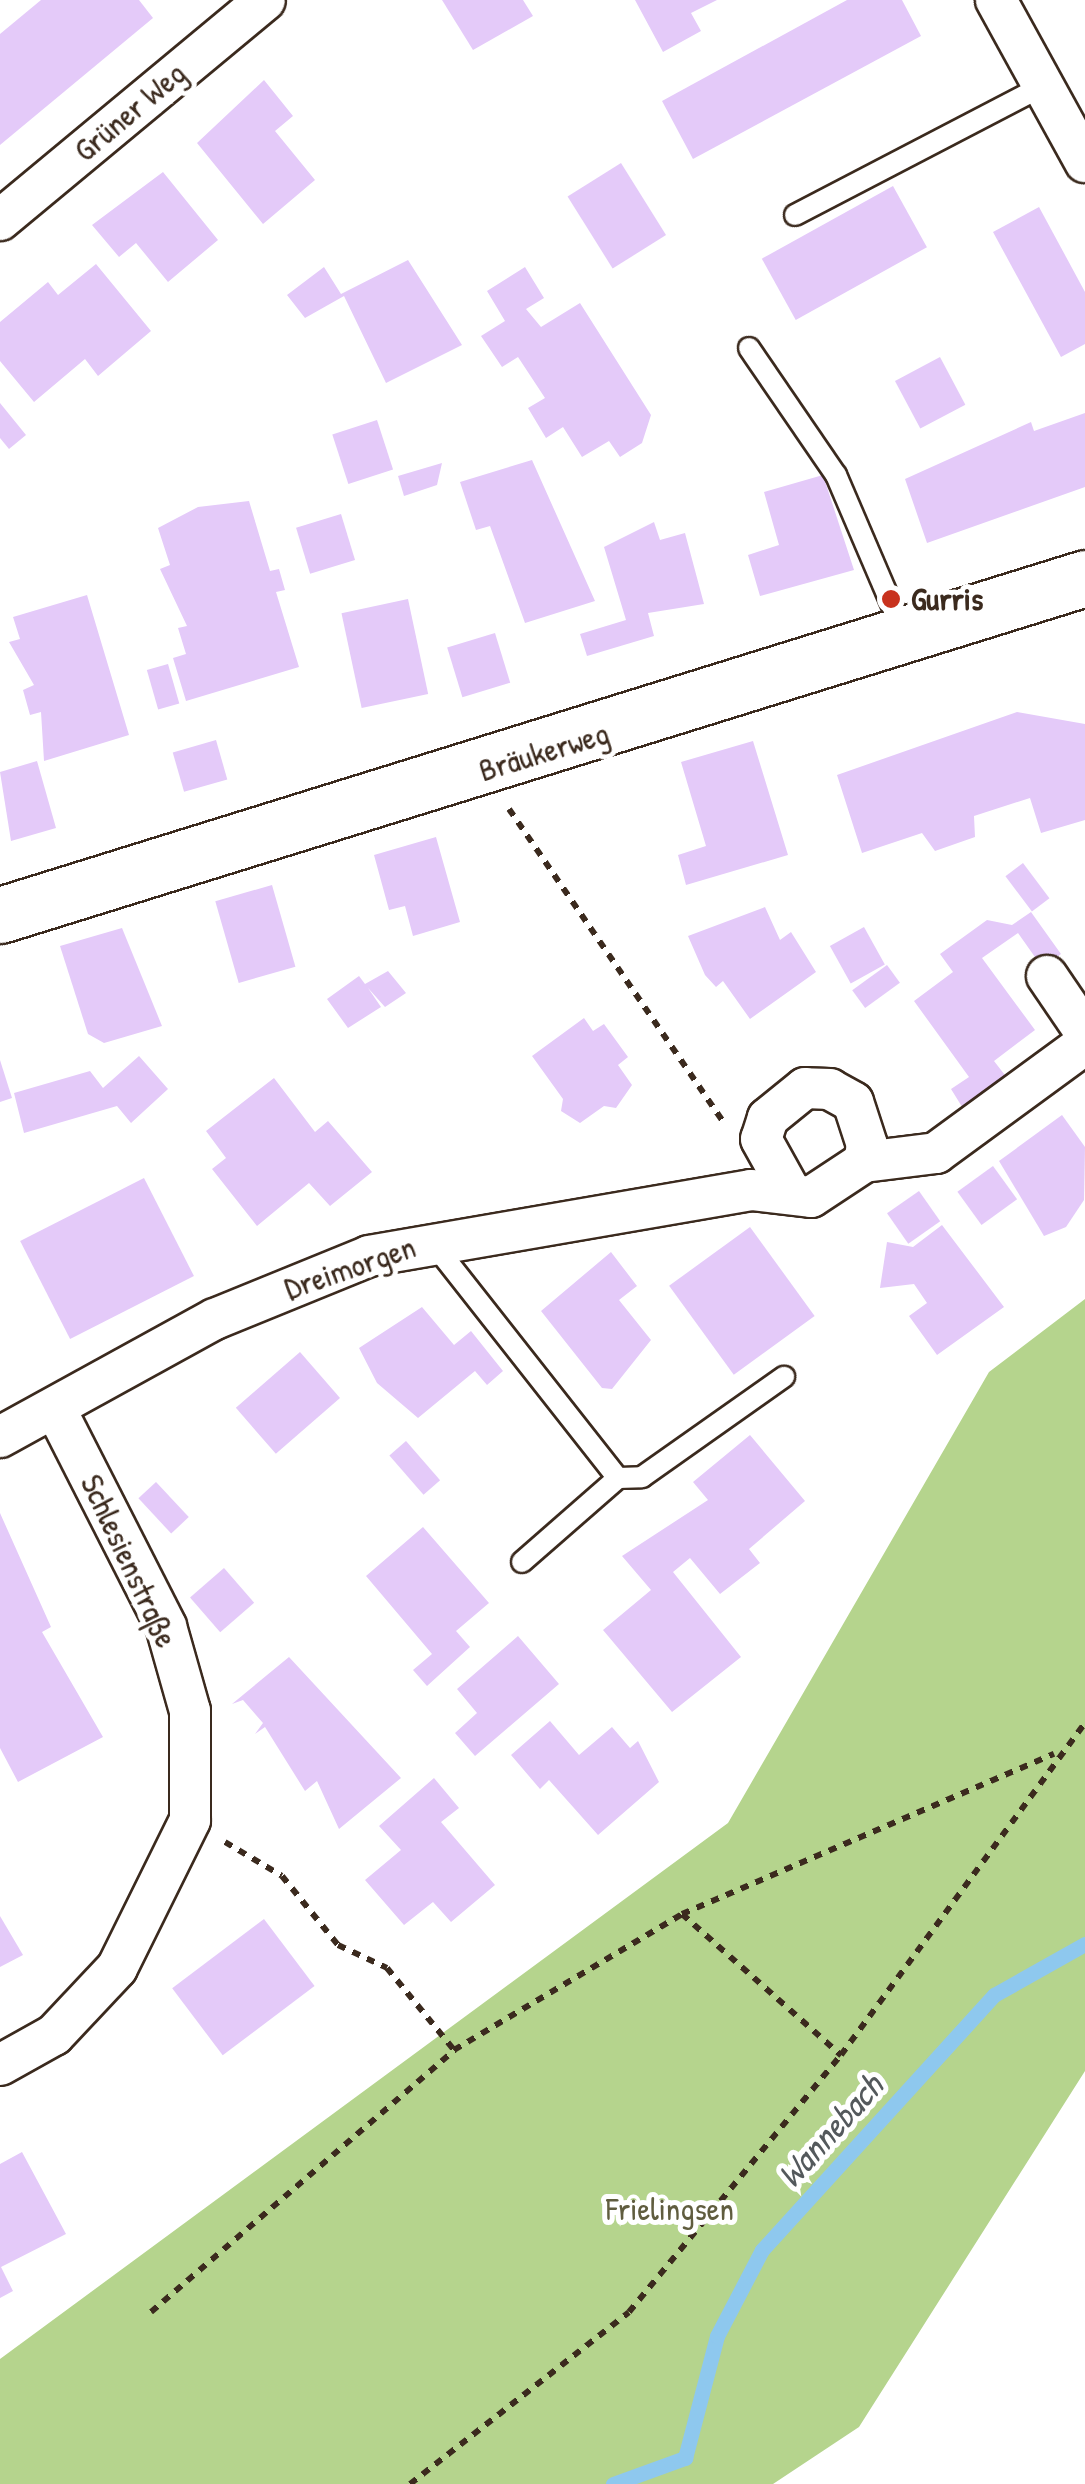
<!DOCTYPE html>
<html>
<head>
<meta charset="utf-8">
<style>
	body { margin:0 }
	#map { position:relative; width:1085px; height:2484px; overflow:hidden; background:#fff; font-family:"Patrick Hand",sans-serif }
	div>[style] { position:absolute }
	.green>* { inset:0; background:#b5d48d }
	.stream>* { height:15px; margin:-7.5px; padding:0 7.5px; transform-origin:7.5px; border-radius:7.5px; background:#8ec8ee }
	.building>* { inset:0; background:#e4caf9; transform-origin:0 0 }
	.path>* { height:6px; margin-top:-3px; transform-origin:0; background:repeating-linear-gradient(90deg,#3b2a1e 0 8px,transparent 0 16px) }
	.roads { filter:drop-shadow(2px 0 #3b2a1e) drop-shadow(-2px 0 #3b2a1e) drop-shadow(0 2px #3b2a1e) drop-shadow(0 -2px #3b2a1e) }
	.lane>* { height:20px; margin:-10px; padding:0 10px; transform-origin:10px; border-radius:10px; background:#fff }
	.street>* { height:40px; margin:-20px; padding:0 20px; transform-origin:20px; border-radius:20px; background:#fff }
	.secondary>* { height:55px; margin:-27.5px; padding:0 27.5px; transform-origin:27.5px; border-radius:27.5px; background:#fff }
	.dots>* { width:28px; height:28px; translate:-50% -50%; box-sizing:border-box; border:5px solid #fff; border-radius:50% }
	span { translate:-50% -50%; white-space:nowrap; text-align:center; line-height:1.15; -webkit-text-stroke:10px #fff; paint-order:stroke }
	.street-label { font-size:32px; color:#3b2a1e }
	.poi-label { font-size:32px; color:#3b2a1e; font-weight:700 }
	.left { translate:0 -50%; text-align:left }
	.park-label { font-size:32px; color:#605d3f }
	.water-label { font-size:35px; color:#54595c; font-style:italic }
</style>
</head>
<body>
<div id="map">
	<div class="green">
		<i style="clip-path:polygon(1085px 1299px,1085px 2071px,859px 2427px,773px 2484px,0 2484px,0 2359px,728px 1823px,989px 1372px)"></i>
	</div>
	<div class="stream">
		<i style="left:613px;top:2484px;width:77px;rotate:-19.9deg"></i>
		<i style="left:685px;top:2458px;width:126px;rotate:-75.3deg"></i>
		<i style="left:717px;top:2336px;width:97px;rotate:-62.4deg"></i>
		<i style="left:762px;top:2250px;width:345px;rotate:-47.7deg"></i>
		<i style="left:994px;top:1995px;width:104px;rotate:-29.3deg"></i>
	</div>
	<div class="building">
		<i style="clip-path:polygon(41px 0,139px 0,153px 18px,0 145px,0 34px)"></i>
		<i style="clip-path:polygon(442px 0,523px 0,533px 16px,473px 50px)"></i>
		<i style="clip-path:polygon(635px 0,717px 0,691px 13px,701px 31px,663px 52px)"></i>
		<i style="clip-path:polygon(902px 0,921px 36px,693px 159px,662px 101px,847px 0)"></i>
		<i style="clip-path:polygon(264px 80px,293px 116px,275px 131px,315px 180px,263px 224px,197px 143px)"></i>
		<i style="left:621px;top:163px;width:85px;height:63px;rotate:58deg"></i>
		<i style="clip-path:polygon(163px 172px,218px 240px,168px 282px,136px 243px,119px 257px,92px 225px)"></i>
		<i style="left:893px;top:186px;width:70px;height:150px;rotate:61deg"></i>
		<i style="clip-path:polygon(1039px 207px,1085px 292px,1085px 344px,1061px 357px,993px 232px)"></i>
		<i style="clip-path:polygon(408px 260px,462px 345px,386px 383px,344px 296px,305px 318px,287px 295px,324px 267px,341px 294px)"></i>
		<i style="clip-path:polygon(96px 264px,151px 331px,98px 376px,85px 359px,34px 402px,0 361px,0 322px,48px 282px,58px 295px)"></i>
		<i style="clip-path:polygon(525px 267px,544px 298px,526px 309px,541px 327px,580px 303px,651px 415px,642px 443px,620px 457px,609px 441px,582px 457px,563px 427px,546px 438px,528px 408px,545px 398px,518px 357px,502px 367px,481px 336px,505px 321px,487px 291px)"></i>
		<i style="left:940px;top:357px;width:54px;height:51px;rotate:62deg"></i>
		<i style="clip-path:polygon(0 403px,26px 435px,9px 449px,0 438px)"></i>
		<i style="clip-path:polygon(1085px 413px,1085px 487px,927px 543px,905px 479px,1031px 422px,1034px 431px)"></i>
		<i style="left:377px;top:420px;width:52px;height:47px;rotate:72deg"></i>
		<i style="clip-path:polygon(532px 460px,595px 601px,525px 623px,490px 526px,476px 530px,460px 482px)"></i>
		<i style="clip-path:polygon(442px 463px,437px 485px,404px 496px,398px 476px)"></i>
		<i style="clip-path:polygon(823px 475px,854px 570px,760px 596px,748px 555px,779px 545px,764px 492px)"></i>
		<i style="clip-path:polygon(249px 501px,270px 571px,279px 569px,285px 590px,276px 592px,299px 667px,186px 701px,173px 658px,186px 654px,178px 628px,187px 626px,160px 569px,170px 565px,158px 528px,198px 507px)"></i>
		<i style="left:341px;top:514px;width:48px;height:47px;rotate:73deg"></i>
		<i style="clip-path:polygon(654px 522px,660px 540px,685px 533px,704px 604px,648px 613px,654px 636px,587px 656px,580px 634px,626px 620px,604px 547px)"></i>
		<i style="clip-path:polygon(87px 595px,129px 735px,44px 761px,41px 712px,30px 715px,23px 690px,34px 685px,9px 642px,20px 639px,13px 617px)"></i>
		<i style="left:408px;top:599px;width:97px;height:68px;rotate:78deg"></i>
		<i style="left:495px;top:633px;width:52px;height:50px;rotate:73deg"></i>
		<i style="left:168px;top:664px;width:41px;height:22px;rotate:74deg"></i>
		<i style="clip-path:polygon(1017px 712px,1085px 724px,1085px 820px,1041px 833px,1030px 798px,974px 816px,975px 837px,935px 851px,922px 833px,862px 853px,837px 775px)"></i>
		<i style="left:216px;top:740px;width:41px;height:45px;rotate:74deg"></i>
		<i style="clip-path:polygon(753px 741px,788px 855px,686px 885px,678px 855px,706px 846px,681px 762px)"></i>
		<i style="clip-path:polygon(37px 761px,56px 828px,11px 841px,0 772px)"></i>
		<i style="clip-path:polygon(436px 837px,460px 922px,413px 936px,405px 906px,389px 910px,374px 855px)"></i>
		<i style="left:1023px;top:863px;width:44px;height:22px;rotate:53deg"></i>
		<i style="left:272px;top:885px;width:85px;height:59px;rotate:74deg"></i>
		<i style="clip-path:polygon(765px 907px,780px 940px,791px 932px,816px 972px,750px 1019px,723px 981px,716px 987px,705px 975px,688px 936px)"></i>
		<i style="clip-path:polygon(1031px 912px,1061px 954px,1042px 967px,1018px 933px,982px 958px,1035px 1030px,994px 1061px,1008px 1079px,964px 1110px,951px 1089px,969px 1077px,914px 1001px,953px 972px,940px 954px,987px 920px,1012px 925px)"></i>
		<i style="left:864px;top:927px;width:43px;height:39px;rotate:61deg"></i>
		<i style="clip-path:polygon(122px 928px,162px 1026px,104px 1043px,88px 1034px,60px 946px)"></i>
		<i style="left:887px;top:965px;width:22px;height:43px;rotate:54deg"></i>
		<i style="clip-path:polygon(388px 971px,406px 993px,385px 1007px,368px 988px,381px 1007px,348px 1028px,327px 999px,359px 976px,365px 984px)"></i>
		<i style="clip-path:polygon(584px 1018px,593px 1031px,604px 1024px,628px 1057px,618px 1065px,632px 1085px,616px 1108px,604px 1106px,580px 1123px,561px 1111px,563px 1099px,532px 1056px)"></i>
		<i style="clip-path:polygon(139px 1056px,168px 1089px,131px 1123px,117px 1106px,24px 1133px,14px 1093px,90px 1071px,103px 1088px)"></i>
		<i style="clip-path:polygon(0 1060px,12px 1098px,0 1102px)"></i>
		<i style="clip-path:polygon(274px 1078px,315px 1132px,328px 1121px,372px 1172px,330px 1206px,309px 1183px,257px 1226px,212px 1169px,226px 1158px,206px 1131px)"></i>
		<i style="clip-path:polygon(1062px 1115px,1085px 1147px,1084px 1200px,1066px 1227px,1044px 1236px,999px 1161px)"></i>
		<i style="left:993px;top:1166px;width:41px;height:44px;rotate:54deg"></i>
		<i style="left:144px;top:1178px;width:110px;height:139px;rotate:63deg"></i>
		<i style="left:919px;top:1191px;width:37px;height:39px;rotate:55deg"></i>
		<i style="clip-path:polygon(942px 1225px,1004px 1307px,937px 1355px,909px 1316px,927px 1303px,914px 1284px,880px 1288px,887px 1242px,913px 1247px)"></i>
		<i style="left:750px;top:1227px;width:110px;height:100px;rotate:54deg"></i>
		<i style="clip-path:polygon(611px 1252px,637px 1286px,619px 1300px,651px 1340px,612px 1389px,602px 1388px,541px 1311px)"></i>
		<i style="clip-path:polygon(422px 1307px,454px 1345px,471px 1331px,503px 1371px,487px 1385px,475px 1371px,418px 1418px,377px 1383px,359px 1348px)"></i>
		<i style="left:300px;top:1352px;width:61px;height:85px;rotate:49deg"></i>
		<i style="clip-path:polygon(750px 1435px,805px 1501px,749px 1549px,760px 1563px,720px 1594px,690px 1558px,673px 1572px,741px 1657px,672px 1712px,603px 1630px,651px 1590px,622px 1556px,708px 1500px,693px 1482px)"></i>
		<i style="left:406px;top:1441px;width:52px;height:22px;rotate:49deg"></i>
		<i style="left:156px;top:1482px;width:48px;height:24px;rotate:47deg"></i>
		<i style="clip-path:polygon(0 1513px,51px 1627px,42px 1632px,103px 1737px,18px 1782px,0 1748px)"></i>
		<i style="clip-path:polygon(423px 1527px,489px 1603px,456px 1631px,470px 1647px,427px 1686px,413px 1670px,432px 1654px,366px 1576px)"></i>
		<i style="left:224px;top:1568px;width:46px;height:45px;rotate:49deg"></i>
		<i style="clip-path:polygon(518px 1636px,559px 1684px,475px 1756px,455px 1733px,477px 1713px,457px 1689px)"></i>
		<i style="clip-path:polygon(289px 1657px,401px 1778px,339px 1829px,317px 1781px,305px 1791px,265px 1727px,255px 1734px,263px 1723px,243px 1700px,232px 1704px)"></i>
		<i style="clip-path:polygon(550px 1721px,579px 1755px,612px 1727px,630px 1748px,638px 1741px,659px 1782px,598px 1835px,549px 1780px,540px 1789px,511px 1755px)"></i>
		<i style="clip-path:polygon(434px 1778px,459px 1808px,441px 1822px,495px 1885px,451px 1922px,433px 1902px,404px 1925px,365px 1880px,401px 1850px,379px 1826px)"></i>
		<i style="clip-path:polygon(0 1916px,23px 1955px,0 1967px)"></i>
		<i style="left:264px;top:1919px;width:84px;height:115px;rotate:53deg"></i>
		<i style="clip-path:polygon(22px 2152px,66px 2234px,1px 2267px,13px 2291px,0 2298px,0 2164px)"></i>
	</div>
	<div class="path">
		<i style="left:509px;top:809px;width:377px;rotate:55.6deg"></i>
		<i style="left:225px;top:1842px;width:66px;rotate:30.8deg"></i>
		<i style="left:282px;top:1876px;width:89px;rotate:50.9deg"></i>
		<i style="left:338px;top:1945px;width:54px;rotate:25.1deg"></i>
		<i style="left:387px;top:1968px;width:106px;rotate:50.7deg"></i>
		<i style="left:454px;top:2050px;width:265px;rotate:-30.8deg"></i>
		<i style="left:682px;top:1914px;width:405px;rotate:-23.3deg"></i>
		<i style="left:682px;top:1914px;width:213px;rotate:41.6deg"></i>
		<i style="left:151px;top:2312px;width:401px;rotate:-40.8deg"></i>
		<i style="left:410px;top:2484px;width:278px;rotate:-38.1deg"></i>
		<i style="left:629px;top:2312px;width:333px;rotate:-50.5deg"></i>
		<i style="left:841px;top:2055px;width:412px;rotate:-53.7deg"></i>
	</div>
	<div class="roads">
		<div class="lane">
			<i style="left:795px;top:215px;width:280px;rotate:-27.5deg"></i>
			<i style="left:749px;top:348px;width:154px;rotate:55.6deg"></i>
			<i style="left:836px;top:475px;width:173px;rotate:66.8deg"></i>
			<i style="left:432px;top:1242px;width:300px;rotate:51.8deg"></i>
			<i style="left:618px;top:1478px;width:24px;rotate:-2deg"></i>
			<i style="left:642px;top:1477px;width:174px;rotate:-35.2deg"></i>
			<i style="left:522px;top:1562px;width:128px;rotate:-41.2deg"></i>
		</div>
		<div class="street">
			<i style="left:996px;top:0;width:185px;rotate:61.2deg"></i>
			<i style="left:0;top:220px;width:344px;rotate:-39.7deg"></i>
			<i style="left:1047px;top:976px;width:68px;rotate:55.8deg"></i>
			<i style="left:864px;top:1162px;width:73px;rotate:-7.1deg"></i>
			<i style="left:936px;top:1153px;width:185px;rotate:-36.2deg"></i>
			<i style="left:0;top:1437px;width:245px;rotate:-28.8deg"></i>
			<i style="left:215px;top:1319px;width:166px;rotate:-22.2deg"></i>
			<i style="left:369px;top:1256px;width:388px;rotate:-9.8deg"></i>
			<i style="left:751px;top:1190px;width:60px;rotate:6.7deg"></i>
			<i style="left:811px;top:1197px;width:64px;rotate:-33.4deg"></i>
			<i style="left:864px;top:1162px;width:17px;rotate:-80deg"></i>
			<i style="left:867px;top:1145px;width:45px;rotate:-108deg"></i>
			<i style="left:853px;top:1102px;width:26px;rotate:-151deg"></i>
			<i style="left:830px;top:1089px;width:25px;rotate:-178deg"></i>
			<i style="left:805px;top:1088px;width:48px;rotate:141deg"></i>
			<i style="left:768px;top:1118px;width:22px;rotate:108deg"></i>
			<i style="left:761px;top:1139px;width:62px;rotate:60.9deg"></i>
			<i style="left:0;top:2065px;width:62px;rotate:-29.1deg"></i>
			<i style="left:54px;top:2035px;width:92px;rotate:-46.8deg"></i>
			<i style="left:117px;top:1968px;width:165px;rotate:-63.7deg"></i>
			<i style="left:190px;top:1820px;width:109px;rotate:-90deg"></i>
			<i style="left:190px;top:1711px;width:88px;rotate:-105.8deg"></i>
			<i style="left:166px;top:1626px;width:245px;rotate:-117deg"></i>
		</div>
		<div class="secondary">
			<i style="left:0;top:915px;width:1136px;rotate:-17.25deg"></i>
		</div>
	</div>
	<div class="dots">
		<i style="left:891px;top:599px;background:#c8321e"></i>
	</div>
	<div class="street-label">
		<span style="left:130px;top:112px;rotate:-40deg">Grüner Weg</span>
		<span style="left:544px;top:752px;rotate:-17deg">Bräukerweg</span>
		<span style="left:350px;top:1268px;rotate:-19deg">Dreimorgen</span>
		<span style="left:129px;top:1561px;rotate:65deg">Schlesienstraße</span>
	</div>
	<div class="poi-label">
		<span class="left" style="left:911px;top:599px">Gurris</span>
	</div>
	<div class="park-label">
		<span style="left:670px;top:2209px">Frielingsen</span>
	</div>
	<div class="water-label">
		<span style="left:830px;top:2131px;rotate:-48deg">Wannebach</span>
	</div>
</div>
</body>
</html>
